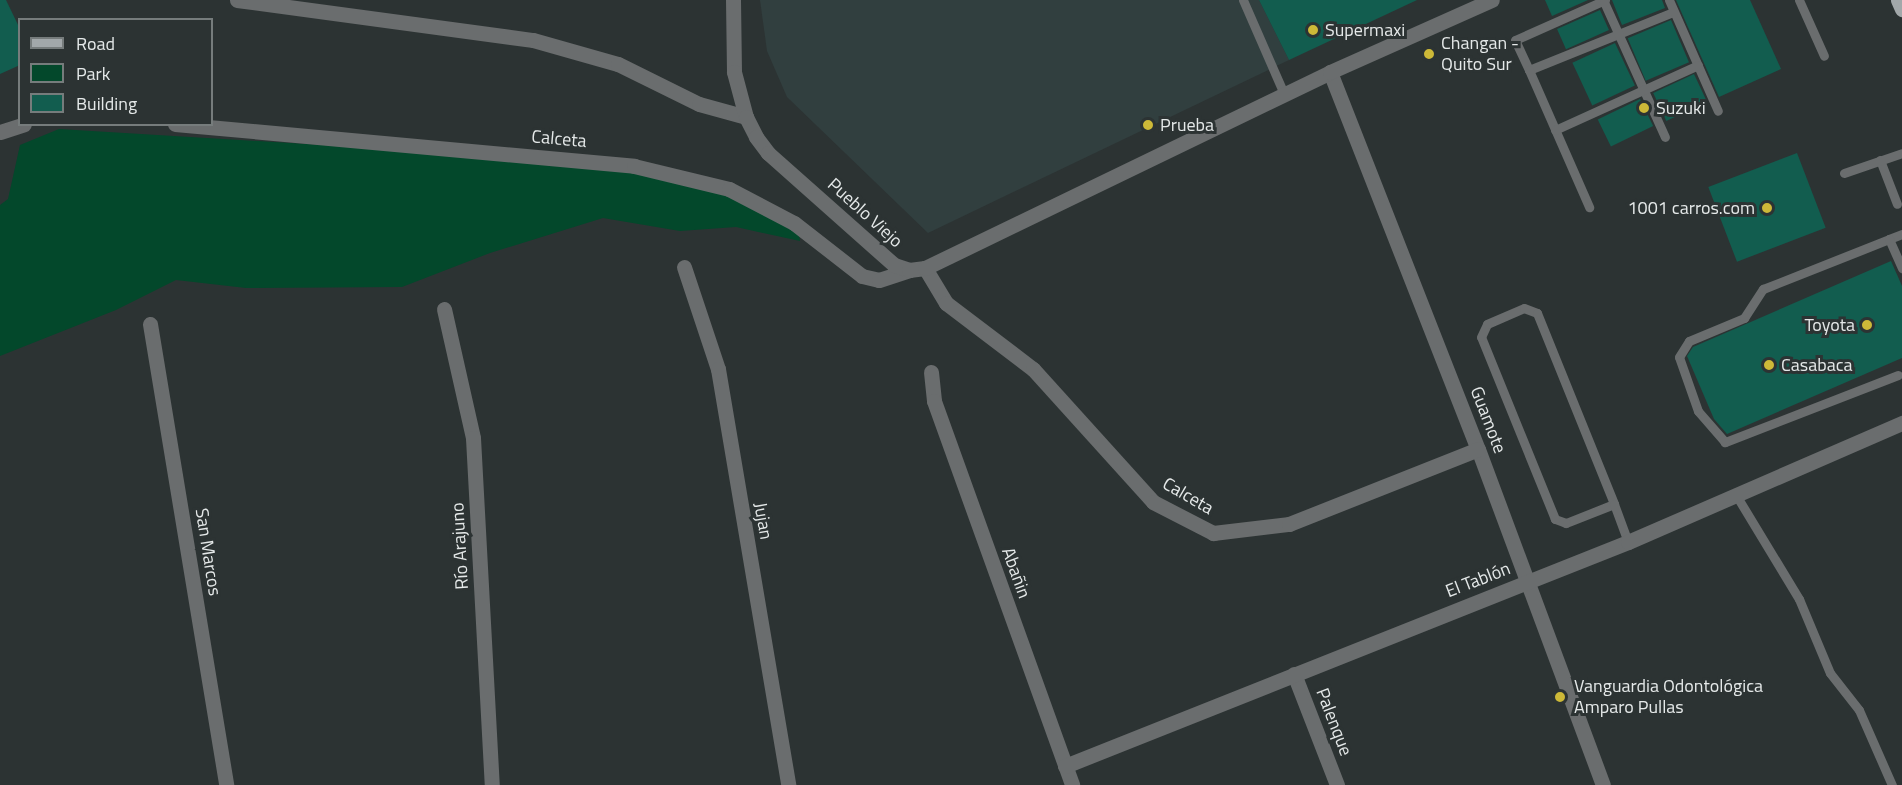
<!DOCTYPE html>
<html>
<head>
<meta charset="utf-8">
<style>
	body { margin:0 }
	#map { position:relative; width:1902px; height:785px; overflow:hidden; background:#2c3333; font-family:"Titillium Web",sans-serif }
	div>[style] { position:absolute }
	.built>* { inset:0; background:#313f3f }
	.green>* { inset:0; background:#03482b }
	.building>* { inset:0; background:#125d4f; transform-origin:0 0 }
	.service>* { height:9px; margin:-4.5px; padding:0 4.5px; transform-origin:4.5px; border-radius:4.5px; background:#6a6d6e }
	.minor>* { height:15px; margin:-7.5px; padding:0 7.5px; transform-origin:7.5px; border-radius:7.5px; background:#6a6d6e }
	.tertiary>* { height:15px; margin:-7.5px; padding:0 7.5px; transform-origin:7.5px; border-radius:7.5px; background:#6a6d6e }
	.primary>* { height:15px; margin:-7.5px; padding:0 7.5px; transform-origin:7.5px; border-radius:7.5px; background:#a2a8aa }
	.dots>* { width:16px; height:16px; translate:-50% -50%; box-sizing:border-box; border:3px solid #2c3333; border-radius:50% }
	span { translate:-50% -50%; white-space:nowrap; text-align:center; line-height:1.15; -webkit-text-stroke:6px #2c3333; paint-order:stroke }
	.poi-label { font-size:18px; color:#e5e9e9 }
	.left { translate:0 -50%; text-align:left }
	.right { translate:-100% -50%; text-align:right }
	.street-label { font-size:18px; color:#e5e9e9 }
	.legend { position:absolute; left:18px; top:18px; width:195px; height:108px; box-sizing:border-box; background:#2c3333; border:2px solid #767c7c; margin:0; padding:8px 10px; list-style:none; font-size:18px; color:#e5e9e9 }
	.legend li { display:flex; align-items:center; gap:12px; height:30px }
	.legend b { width:30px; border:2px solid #767c7c }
</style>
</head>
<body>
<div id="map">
	<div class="built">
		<i style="clip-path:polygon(760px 0,1259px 0,1289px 60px,928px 233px,787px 97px,767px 51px)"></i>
	</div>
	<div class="green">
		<i style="clip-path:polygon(59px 129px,585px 161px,722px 189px,798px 227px,800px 241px,736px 227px,680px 231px,603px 218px,490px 253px,402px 287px,246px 288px,176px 280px,116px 310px,0 356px,0 205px,8px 199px,20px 145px)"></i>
	</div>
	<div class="building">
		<i style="clip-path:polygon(0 0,6px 0,20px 29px,20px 65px,0 74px)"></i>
		<i style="clip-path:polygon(1259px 0,1417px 0,1289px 60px)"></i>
		<i style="clip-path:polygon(1545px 0,1588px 0,1552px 16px)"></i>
		<i style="clip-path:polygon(1612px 0,1662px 0,1665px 8px,1622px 25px)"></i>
		<i style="clip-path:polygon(1676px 0,1750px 0,1781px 69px,1719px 97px)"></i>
		<i style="left:1600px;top:10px;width:22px;height:47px;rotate:66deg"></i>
		<i style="left:1671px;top:20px;width:46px;height:47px;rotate:67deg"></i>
		<i style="left:1615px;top:43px;width:47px;height:47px;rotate:65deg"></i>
		<i style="left:1694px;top:74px;width:31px;height:45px;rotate:65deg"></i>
		<i style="left:1640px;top:99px;width:30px;height:47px;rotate:64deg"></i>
		<i style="left:1797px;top:153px;width:80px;height:95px;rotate:69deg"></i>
		<i style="clip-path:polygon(1891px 261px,1902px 286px,1902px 358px,1727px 434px,1714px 419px,1687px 356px,1693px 347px)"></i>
	</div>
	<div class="service">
		<i style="left:1243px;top:0;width:103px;rotate:66.4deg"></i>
		<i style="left:1605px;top:0;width:98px;rotate:156deg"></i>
		<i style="left:1515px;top:40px;width:33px;rotate:65deg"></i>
		<i style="left:1529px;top:70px;width:155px;rotate:-21.9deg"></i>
		<i style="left:1669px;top:0;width:121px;rotate:66.2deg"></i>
		<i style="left:1799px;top:0;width:61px;rotate:65.9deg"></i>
		<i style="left:1604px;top:2px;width:148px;rotate:65.7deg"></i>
		<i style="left:1529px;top:70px;width:150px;rotate:66.3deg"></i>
		<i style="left:1555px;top:130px;width:157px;rotate:-24.4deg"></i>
		<i style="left:1880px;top:160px;width:47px;rotate:68.9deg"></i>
		<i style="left:1844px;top:173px;width:61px;rotate:-19deg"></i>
		<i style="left:1889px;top:239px;width:14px;rotate:-21deg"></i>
		<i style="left:1898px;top:375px;width:186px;rotate:158.8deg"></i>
		<i style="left:1725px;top:442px;width:41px;rotate:-131.1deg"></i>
		<i style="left:1698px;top:411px;width:57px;rotate:-109.4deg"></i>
		<i style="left:1679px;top:357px;width:19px;rotate:-58deg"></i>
		<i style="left:1689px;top:341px;width:60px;rotate:-22.7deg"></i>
		<i style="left:1744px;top:318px;width:35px;rotate:-57deg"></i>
		<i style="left:1763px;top:289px;width:136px;rotate:-21.6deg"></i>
		<i style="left:1889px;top:239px;width:32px;rotate:66deg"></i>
		<i style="left:1736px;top:495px;width:122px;rotate:58.8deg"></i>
		<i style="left:1799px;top:599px;width:80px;rotate:67.3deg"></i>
		<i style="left:1830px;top:673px;width:47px;rotate:51.9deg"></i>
		<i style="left:1859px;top:710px;width:82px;rotate:66.3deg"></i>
		<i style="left:1614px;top:504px;width:52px;rotate:158.4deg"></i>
		<i style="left:1566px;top:523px;width:12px;rotate:-160deg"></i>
		<i style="left:1555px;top:519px;width:196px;rotate:-112.1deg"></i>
		<i style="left:1481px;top:337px;width:14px;rotate:-65deg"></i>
		<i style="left:1487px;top:324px;width:40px;rotate:-23.4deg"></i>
		<i style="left:1524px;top:308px;width:14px;rotate:21deg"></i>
		<i style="left:1537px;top:313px;width:206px;rotate:68deg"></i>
		<i style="left:1614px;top:504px;width:40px;rotate:69.8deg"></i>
	</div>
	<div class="minor">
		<i style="left:237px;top:0;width:299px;rotate:7.7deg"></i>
		<i style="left:533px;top:40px;width:88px;rotate:15.8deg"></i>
		<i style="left:618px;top:64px;width:90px;rotate:26.3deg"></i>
		<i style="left:699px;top:104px;width:49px;rotate:15.5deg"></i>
		<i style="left:1330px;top:72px;width:405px;rotate:68.6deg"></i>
		<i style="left:1478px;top:449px;width:358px;rotate:69.6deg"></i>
		<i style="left:175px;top:124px;width:461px;rotate:5.2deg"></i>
		<i style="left:634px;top:166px;width:98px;rotate:13.6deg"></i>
		<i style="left:729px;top:189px;width:73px;rotate:27.6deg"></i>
		<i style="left:794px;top:223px;width:86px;rotate:37.9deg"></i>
		<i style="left:862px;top:276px;width:17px;rotate:13deg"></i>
		<i style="left:879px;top:280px;width:32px;rotate:-18deg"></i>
		<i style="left:0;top:132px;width:25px;rotate:-18deg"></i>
		<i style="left:684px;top:267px;width:108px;rotate:71.6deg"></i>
		<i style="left:718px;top:369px;width:422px;rotate:80.4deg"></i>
		<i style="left:925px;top:268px;width:41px;rotate:59deg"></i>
		<i style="left:946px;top:303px;width:109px;rotate:37.2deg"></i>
		<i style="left:1033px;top:369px;width:179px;rotate:47.9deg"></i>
		<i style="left:1153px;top:502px;width:68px;rotate:27.3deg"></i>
		<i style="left:1213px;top:533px;width:77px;rotate:-6.8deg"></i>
		<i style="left:1289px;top:524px;width:203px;rotate:-21.6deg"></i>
		<i style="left:444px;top:309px;width:132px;rotate:77.3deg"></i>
		<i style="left:473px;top:438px;width:348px;rotate:86.9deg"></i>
		<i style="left:150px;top:324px;width:467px;rotate:80.6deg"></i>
		<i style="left:931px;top:372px;width:29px;rotate:84deg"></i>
		<i style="left:934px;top:401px;width:408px;rotate:70.2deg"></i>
		<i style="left:1294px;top:674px;width:119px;rotate:68.8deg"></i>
		<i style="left:1065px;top:766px;width:606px;rotate:-21.7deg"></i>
		<i style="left:1628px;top:542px;width:299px;rotate:-23.5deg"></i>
	</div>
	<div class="tertiary">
		<i style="left:733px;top:0;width:72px;rotate:89.2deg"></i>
		<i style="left:734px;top:72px;width:47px;rotate:75.1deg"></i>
		<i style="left:746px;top:117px;width:22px;rotate:63deg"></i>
		<i style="left:756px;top:137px;width:20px;rotate:53deg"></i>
		<i style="left:768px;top:153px;width:169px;rotate:41.6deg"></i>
		<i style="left:894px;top:265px;width:16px;rotate:18deg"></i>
		<i style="left:909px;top:270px;width:16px;rotate:-7deg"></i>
		<i style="left:925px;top:268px;width:450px;rotate:-25.8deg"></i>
		<i style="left:1330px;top:72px;width:177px;rotate:-24deg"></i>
	</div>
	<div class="primary">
		<i style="left:1898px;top:0;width:10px;rotate:66deg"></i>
	</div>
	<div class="dots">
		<i style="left:1313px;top:30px;background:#cdb938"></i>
		<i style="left:1429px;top:54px;background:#cdb938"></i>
		<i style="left:1644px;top:108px;background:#cdb938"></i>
		<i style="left:1148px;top:125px;background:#cdb938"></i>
		<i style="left:1767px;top:208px;background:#cdb938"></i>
		<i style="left:1867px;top:325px;background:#cdb938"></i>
		<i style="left:1769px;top:365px;background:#cdb938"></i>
		<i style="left:1560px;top:697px;background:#cdb938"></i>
	</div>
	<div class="poi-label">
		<span class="left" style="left:1325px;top:30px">Supermaxi</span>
		<span class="left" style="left:1441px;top:54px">Changan -<br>Quito Sur</span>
		<span class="left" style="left:1656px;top:108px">Suzuki</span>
		<span class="left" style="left:1160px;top:125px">Prueba</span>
		<span class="right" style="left:1755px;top:208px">1001 carros.com</span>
		<span class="right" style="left:1855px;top:325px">Toyota</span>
		<span class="left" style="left:1781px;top:365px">Casabaca</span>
		<span class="left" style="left:1574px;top:697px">Vanguardia Odontológica<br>Amparo Pullas</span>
	</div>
	<div class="street-label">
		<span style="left:559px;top:139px;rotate:5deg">Calceta</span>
		<span style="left:865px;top:213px;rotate:42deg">Pueblo Viejo</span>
		<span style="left:1488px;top:420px;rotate:69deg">Guamote</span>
		<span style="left:1188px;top:496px;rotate:30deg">Calceta</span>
		<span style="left:763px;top:521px;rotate:80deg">Jujan</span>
		<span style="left:460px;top:546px;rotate:-93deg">Río Arajuno</span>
		<span style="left:208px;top:552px;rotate:81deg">San Marcos</span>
		<span style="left:1016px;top:573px;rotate:70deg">Abañin</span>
		<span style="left:1478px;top:580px;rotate:-21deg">El Tablón</span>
		<span style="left:1334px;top:722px;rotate:69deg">Palenque</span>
	</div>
	<ul class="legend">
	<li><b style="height:8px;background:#a2a8aa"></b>Road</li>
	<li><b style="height:16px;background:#03482b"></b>Park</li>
	<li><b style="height:16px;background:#125d4f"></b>Building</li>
	</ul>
</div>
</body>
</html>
